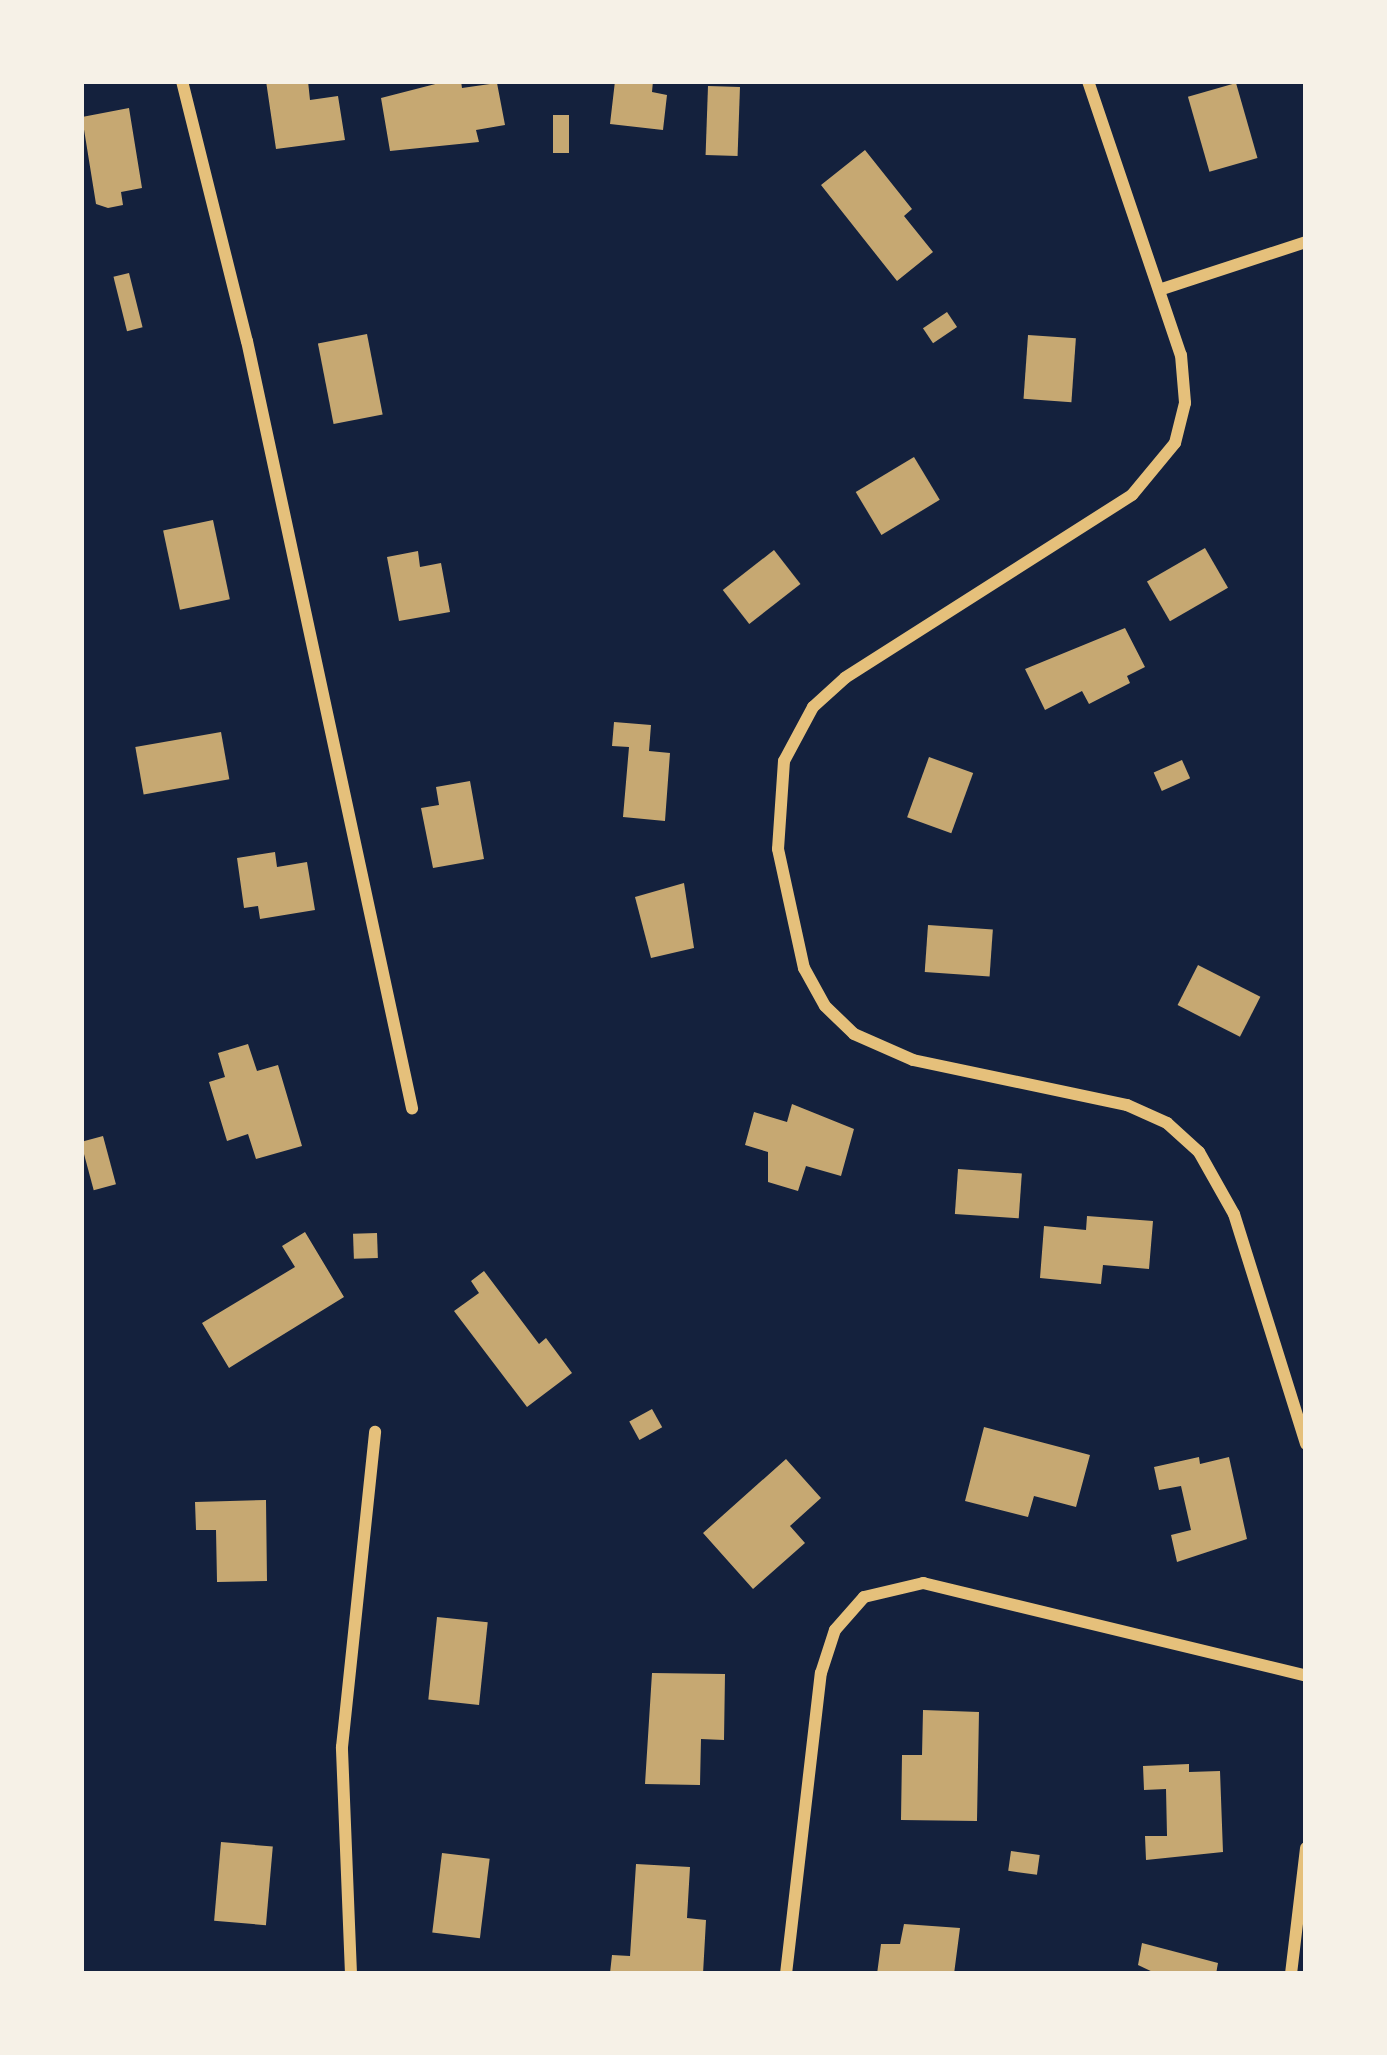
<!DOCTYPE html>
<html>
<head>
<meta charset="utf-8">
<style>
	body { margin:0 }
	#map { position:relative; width:1387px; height:2055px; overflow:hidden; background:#14213d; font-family:Mulish,sans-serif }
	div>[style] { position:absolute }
	.building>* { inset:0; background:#c6a872; transform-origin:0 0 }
	.minor>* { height:12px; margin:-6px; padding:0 6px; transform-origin:6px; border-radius:6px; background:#e5c07b }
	span { translate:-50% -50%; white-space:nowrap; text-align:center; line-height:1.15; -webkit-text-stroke:9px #f6f1e7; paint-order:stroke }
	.frame { position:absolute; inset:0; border:84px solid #f6f1e7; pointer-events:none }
</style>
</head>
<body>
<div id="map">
	<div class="building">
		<i style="clip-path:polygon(266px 81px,308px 81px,310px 100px,338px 96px,345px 140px,276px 149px)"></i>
		<i style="clip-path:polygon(447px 81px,461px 81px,462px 88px,497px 83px,505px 125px,476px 130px,479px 142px,390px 151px,381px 98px)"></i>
		<i style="clip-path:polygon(615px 81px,653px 81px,652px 92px,667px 95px,663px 130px,610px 124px)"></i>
		<i style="left:1236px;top:83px;width:78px;height:50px;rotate:74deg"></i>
		<i style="left:708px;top:86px;width:32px;height:69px;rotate:2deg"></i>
		<i style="clip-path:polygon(129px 108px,142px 188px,121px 192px,123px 205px,108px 208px,96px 204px,82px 117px)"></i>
		<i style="left:553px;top:115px;width:16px;height:38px"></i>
		<i style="clip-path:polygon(865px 150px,912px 209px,904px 216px,933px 252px,897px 281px,821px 185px)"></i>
		<i style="left:129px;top:273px;width:56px;height:16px;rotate:76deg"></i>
		<i style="left:947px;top:312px;width:18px;height:29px;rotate:56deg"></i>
		<i style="left:367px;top:334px;width:82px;height:50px;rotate:79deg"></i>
		<i style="left:1028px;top:335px;width:48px;height:64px;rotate:4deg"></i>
		<i style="left:914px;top:457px;width:50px;height:68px;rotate:59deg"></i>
		<i style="left:213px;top:520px;width:81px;height:51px;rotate:78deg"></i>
		<i style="left:1205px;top:548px;width:46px;height:67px;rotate:60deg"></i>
		<i style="left:774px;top:550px;width:43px;height:65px;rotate:52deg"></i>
		<i style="clip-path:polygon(418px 551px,420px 567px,441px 563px,450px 612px,399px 621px,387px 557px)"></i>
		<i style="clip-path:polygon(1125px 628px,1145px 667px,1127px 676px,1130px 683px,1089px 704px,1082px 691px,1045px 710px,1025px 669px)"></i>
		<i style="clip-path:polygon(614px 722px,651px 725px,649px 751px,670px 753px,665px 821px,623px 817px,629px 747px,612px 746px)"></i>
		<i style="left:221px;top:732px;width:48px;height:87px;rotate:80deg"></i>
		<i style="left:929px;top:757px;width:47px;height:64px;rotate:20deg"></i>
		<i style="left:1182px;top:760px;width:20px;height:31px;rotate:66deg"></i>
		<i style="clip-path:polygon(470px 781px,484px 859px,433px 868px,421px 808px,439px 805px,436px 787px)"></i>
		<i style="clip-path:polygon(275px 852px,277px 867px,307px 862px,315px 910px,260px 919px,258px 906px,244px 908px,237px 858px)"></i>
		<i style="clip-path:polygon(684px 883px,694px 948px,651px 958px,635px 897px)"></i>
		<i style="left:928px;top:925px;width:65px;height:47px;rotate:4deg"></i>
		<i style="left:1198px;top:965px;width:70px;height:45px;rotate:27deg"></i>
		<i style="clip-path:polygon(248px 1044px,257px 1071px,278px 1065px,302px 1146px,256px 1159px,248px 1134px,227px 1141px,209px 1082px,225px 1077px,218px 1053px)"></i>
		<i style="clip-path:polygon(792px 1104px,854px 1129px,841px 1176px,806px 1166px,798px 1191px,768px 1182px,768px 1152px,745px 1145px,754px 1112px,787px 1122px)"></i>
		<i style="left:103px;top:1136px;width:50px;height:23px;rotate:75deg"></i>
		<i style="left:958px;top:1169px;width:64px;height:45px;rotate:4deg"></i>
		<i style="clip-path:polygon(1087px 1216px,1153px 1221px,1149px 1269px,1103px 1265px,1101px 1284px,1040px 1278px,1044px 1226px,1086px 1230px)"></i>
		<i style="clip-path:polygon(305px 1232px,344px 1297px,229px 1368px,202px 1323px,295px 1267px,282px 1246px)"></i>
		<i style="left:377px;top:1233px;width:25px;height:24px;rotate:88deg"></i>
		<i style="clip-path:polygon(484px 1271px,539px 1344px,546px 1338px,572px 1373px,527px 1407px,454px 1311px,479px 1293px,471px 1281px)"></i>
		<i style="left:652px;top:1409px;width:21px;height:26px;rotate:61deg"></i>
		<i style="clip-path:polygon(984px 1427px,1090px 1455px,1076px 1507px,1034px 1496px,1028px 1517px,965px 1501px)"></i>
		<i style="clip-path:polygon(1199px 1457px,1200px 1464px,1229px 1457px,1247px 1539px,1177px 1562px,1171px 1535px,1191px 1530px,1181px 1486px,1159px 1490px,1154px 1467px)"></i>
		<i style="clip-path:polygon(786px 1459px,821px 1498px,790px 1526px,805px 1543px,753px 1589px,703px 1533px)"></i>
		<i style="clip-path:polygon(266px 1500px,267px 1581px,217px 1582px,216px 1530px,196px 1530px,195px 1502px)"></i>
		<i style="left:437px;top:1617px;width:51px;height:83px;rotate:6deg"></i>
		<i style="clip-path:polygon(652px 1673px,725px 1674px,724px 1740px,701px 1739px,700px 1785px,645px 1784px)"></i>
		<i style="clip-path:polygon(923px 1710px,979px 1712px,977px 1821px,901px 1820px,902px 1755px,922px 1755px)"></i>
		<i style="clip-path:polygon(1189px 1764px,1189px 1772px,1220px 1771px,1223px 1852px,1146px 1860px,1145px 1836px,1167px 1836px,1166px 1789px,1144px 1790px,1143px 1766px)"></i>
		<i style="left:221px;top:1842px;width:52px;height:79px;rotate:5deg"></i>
		<i style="left:1011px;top:1851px;width:29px;height:20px;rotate:8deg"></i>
		<i style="left:442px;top:1853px;width:48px;height:80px;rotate:7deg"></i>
		<i style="clip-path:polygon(636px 1864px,690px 1867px,687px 1918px,706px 1920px,703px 1974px,610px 1973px,612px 1955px,630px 1956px)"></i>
		<i style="clip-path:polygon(904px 1924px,960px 1928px,954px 1974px,877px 1974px,881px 1944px,900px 1944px)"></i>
		<i style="clip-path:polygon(1142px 1943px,1218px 1963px,1216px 1974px,1157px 1974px,1138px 1965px)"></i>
	</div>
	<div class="minor">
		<i style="left:182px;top:81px;width:268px;rotate:76deg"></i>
		<i style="left:247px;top:341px;width:785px;rotate:77.86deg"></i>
		<i style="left:1088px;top:81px;width:289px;rotate:71.3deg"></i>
		<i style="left:1181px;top:355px;width:48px;rotate:85.2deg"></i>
		<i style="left:1185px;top:403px;width:41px;rotate:104deg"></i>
		<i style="left:1175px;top:443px;width:67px;rotate:129.6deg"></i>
		<i style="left:1132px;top:495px;width:340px;rotate:147.5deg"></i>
		<i style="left:845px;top:678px;width:43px;rotate:137.8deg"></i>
		<i style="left:813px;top:707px;width:61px;rotate:118.2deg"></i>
		<i style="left:784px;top:761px;width:88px;rotate:93.9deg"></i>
		<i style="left:778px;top:849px;width:122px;rotate:77.7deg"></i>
		<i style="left:804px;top:968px;width:43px;rotate:61.1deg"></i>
		<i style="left:825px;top:1006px;width:40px;rotate:44deg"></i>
		<i style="left:854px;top:1034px;width:64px;rotate:23.8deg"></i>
		<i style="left:913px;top:1060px;width:219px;rotate:11.9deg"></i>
		<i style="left:1127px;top:1105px;width:44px;rotate:24.2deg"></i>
		<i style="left:1167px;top:1123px;width:43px;rotate:42.2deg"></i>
		<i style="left:1199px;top:1152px;width:71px;rotate:60.6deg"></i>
		<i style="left:1234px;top:1214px;width:241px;rotate:72.6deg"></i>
		<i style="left:1162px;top:289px;width:151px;rotate:-18.1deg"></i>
		<i style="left:351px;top:1974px;width:227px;rotate:-92.3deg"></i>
		<i style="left:342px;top:1747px;width:317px;rotate:-84deg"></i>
		<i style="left:786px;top:1974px;width:303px;rotate:-83.4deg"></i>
		<i style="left:821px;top:1673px;width:45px;rotate:-72deg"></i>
		<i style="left:835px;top:1630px;width:44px;rotate:-48.7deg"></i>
		<i style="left:864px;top:1597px;width:61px;rotate:-13.3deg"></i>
		<i style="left:923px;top:1583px;width:394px;rotate:13.6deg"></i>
		<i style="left:1291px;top:1974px;width:127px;rotate:-83.2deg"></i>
	</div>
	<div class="frame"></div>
</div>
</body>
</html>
